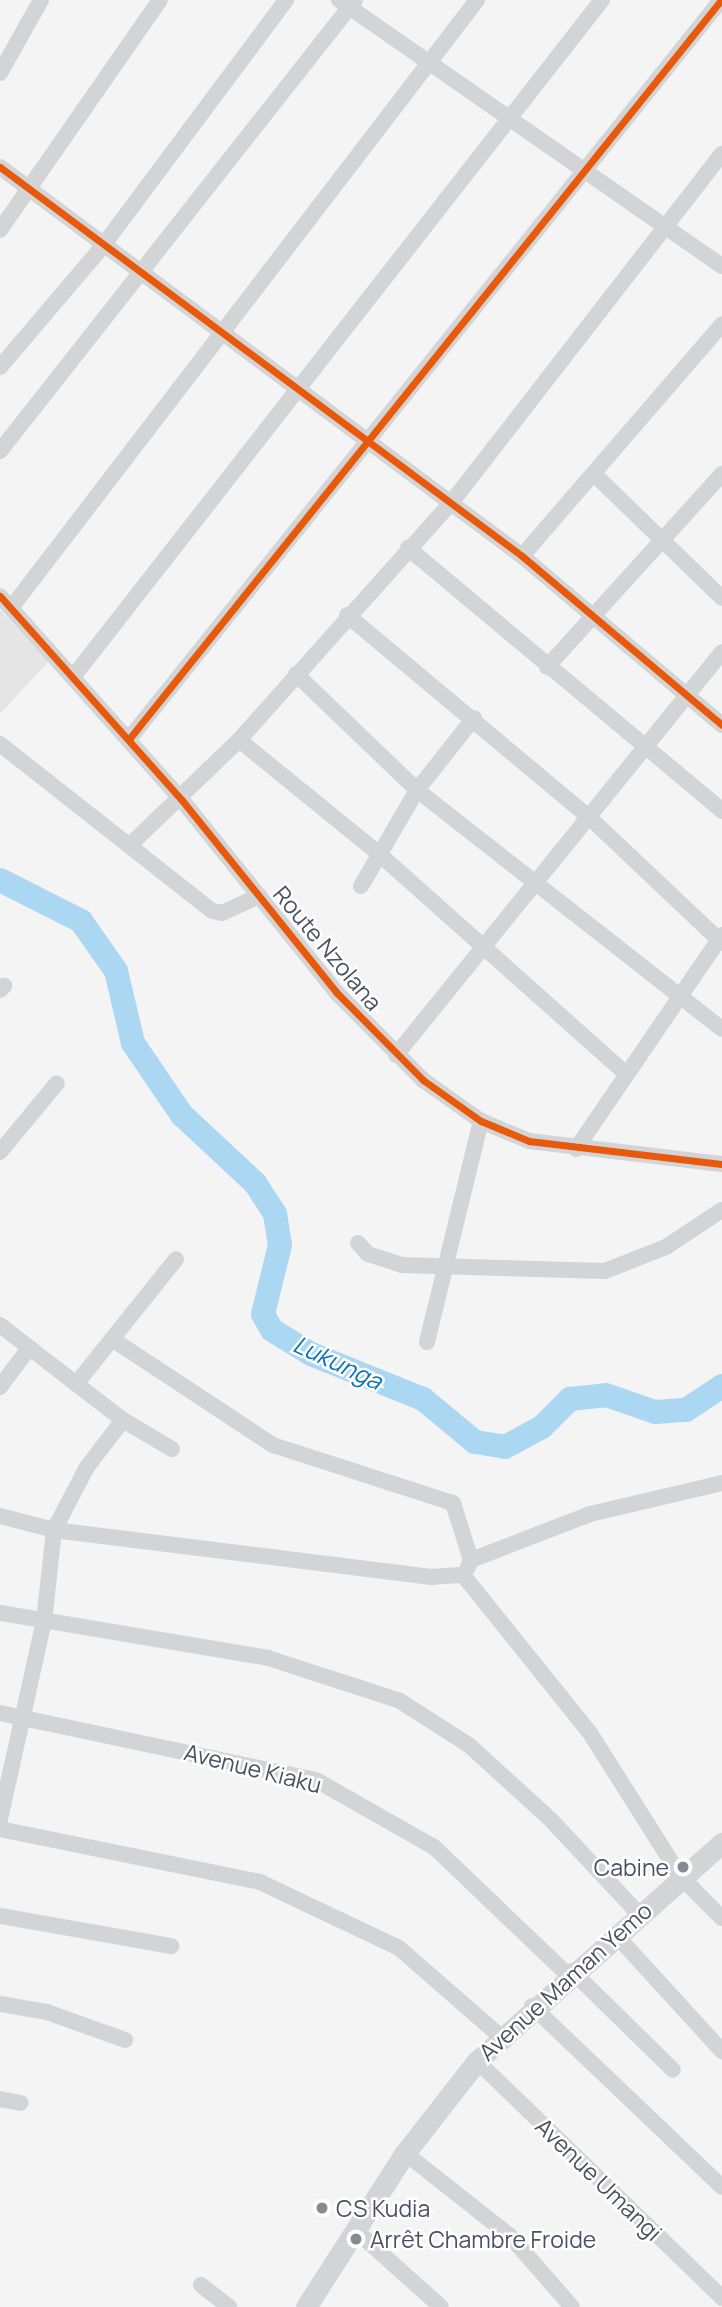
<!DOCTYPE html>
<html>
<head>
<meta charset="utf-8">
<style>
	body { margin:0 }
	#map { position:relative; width:722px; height:2307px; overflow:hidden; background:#f4f4f4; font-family:Manrope,sans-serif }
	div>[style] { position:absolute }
	.education>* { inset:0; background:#e5e5e6 }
	.river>* { height:24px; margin:-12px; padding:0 12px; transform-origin:12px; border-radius:12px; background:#acd7f2 }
	.minor>* { height:16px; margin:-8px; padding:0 8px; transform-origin:8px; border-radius:8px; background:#d2d4d6 }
	.tertiary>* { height:21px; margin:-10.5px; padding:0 10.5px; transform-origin:10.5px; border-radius:10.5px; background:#d2d4d6 }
	.cycleway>* { height:7px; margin:-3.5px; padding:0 3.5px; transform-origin:3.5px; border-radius:3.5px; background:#e8590c }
	.dots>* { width:19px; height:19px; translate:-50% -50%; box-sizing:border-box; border:4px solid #fff; border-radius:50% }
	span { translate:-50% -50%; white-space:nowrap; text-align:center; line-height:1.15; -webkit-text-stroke:5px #fff; paint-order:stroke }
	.street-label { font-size:23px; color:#495262 }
	.poi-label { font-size:23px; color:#495262 }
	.right { translate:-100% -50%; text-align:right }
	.left { translate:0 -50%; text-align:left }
	.water-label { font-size:24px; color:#0574b9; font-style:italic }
</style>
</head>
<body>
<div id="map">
	<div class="education">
		<i style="clip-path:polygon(0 610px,49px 661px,0 714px)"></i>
	</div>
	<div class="river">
		<i style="left:0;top:880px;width:91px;rotate:26.8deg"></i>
		<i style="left:81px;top:921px;width:61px;rotate:55deg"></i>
		<i style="left:116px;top:971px;width:74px;rotate:76.7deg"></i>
		<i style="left:133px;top:1043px;width:87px;rotate:55.8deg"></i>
		<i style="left:182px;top:1115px;width:100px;rotate:43deg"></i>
		<i style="left:255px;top:1183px;width:37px;rotate:57deg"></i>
		<i style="left:275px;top:1214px;width:31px;rotate:81deg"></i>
		<i style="left:280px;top:1245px;width:71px;rotate:103.8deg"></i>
		<i style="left:263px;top:1314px;width:18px;rotate:61deg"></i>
		<i style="left:272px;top:1330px;width:46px;rotate:31.6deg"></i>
		<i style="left:311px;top:1354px;width:121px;rotate:21.9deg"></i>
		<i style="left:423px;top:1399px;width:67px;rotate:39.6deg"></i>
		<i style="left:475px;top:1442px;width:30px;rotate:9deg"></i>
		<i style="left:505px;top:1447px;width:42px;rotate:-28.4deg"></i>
		<i style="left:542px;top:1427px;width:40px;rotate:-45deg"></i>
		<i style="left:570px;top:1399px;width:36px;rotate:-6deg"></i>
		<i style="left:606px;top:1395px;width:52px;rotate:19.1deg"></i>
		<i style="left:655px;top:1412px;width:31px;rotate:-4deg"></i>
		<i style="left:686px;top:1410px;width:43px;rotate:-33.7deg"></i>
	</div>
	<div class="minor">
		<i style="left:339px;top:0;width:466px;rotate:34.8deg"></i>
		<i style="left:0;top:73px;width:84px;rotate:-60.7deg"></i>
		<i style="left:0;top:167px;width:651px;rotate:36.69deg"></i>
		<i style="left:522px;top:556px;width:262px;rotate:40.2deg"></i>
		<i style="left:0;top:230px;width:280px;rotate:-55.2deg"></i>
		<i style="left:0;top:367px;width:157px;rotate:-49.6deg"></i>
		<i style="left:102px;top:247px;width:308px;rotate:-53.3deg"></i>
		<i style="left:0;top:451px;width:574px;rotate:-51.79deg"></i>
		<i style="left:594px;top:474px;width:178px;rotate:44.1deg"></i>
		<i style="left:408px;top:548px;width:410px;rotate:39.9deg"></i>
		<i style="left:522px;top:556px;width:306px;rotate:-49.2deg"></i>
		<i style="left:0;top:596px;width:272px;rotate:48.3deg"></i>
		<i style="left:181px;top:799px;width:248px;rotate:51.2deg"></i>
		<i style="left:336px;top:992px;width:124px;rotate:45.3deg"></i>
		<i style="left:423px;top:1080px;width:71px;rotate:35.3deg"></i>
		<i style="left:481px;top:1121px;width:52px;rotate:22.6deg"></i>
		<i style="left:529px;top:1141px;width:194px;rotate:6.8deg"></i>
		<i style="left:11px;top:608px;width:766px;rotate:-52.53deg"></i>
		<i style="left:347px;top:615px;width:318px;rotate:39.9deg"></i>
		<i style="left:591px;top:819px;width:180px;rotate:43.4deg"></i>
		<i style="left:547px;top:667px;width:261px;rotate:-47.8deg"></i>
		<i style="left:296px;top:674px;width:168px;rotate:43.8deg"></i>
		<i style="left:417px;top:790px;width:387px;rotate:38.1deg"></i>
		<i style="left:73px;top:677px;width:859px;rotate:-52deg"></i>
		<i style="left:129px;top:739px;width:947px;rotate:-51.3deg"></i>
		<i style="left:239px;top:740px;width:178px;rotate:39.1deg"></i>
		<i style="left:377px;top:852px;width:329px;rotate:41.7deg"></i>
		<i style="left:0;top:744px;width:270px;rotate:38.2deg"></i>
		<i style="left:212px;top:911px;width:10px;rotate:11deg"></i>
		<i style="left:222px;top:913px;width:41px;rotate:-24.7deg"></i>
		<i style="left:132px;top:843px;width:149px;rotate:-43.9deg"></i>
		<i style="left:239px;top:740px;width:318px;rotate:-48.2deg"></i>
		<i style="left:451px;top:503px;width:442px;rotate:-52.2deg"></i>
		<i style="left:361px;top:886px;width:111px;rotate:-59.7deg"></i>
		<i style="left:417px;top:790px;width:92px;rotate:-51.6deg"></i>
		<i style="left:0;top:990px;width:6px;rotate:-45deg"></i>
		<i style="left:396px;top:1055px;width:518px;rotate:-51.03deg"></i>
		<i style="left:576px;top:1149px;width:259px;rotate:-55.7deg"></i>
		<i style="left:0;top:1152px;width:89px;rotate:-50.4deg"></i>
		<i style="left:358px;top:1243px;width:15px;rotate:48deg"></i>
		<i style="left:368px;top:1254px;width:36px;rotate:18deg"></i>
		<i style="left:402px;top:1265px;width:203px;rotate:1.7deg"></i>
		<i style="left:605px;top:1271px;width:66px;rotate:-21.5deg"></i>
		<i style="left:666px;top:1247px;width:67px;rotate:-33.5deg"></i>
		<i style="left:0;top:1325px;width:155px;rotate:37.7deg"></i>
		<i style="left:123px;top:1420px;width:57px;rotate:30.6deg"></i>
		<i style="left:112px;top:1339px;width:193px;rotate:33.4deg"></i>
		<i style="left:273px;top:1445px;width:189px;rotate:17.9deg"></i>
		<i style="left:453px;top:1503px;width:60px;rotate:72.5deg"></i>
		<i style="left:427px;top:1342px;width:228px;rotate:-76.3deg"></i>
		<i style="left:76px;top:1384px;width:160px;rotate:-51.3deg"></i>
		<i style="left:0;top:1387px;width:49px;rotate:-53.4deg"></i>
		<i style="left:0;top:1516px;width:56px;rotate:14.5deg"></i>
		<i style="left:54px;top:1530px;width:380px;rotate:7.1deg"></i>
		<i style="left:431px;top:1577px;width:32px;rotate:-4deg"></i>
		<i style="left:468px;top:1567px;width:8px;rotate:-67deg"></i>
		<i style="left:471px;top:1560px;width:128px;rotate:-21.1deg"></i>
		<i style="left:590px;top:1514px;width:136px;rotate:-13.2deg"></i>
		<i style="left:463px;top:1575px;width:203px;rotate:51.2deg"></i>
		<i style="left:590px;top:1733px;width:170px;rotate:57.7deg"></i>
		<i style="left:681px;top:1877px;width:58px;rotate:45deg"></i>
		<i style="left:0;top:1613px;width:272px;rotate:9.5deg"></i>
		<i style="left:268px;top:1658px;width:139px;rotate:18deg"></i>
		<i style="left:400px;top:1701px;width:83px;rotate:32.7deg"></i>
		<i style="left:470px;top:1746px;width:110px;rotate:42.4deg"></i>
		<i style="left:551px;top:1820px;width:127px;rotate:46.9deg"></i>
		<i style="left:0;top:1713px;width:323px;rotate:12deg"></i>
		<i style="left:316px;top:1780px;width:136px;rotate:29.6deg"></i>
		<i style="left:434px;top:1847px;width:185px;rotate:43.7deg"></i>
		<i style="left:0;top:1819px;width:203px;rotate:-77.5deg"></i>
		<i style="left:44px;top:1621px;width:92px;rotate:-83.7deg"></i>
		<i style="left:54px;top:1530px;width:71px;rotate:-62.4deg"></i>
		<i style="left:87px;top:1467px;width:59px;rotate:-52.5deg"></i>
		<i style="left:0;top:1829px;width:265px;rotate:11.5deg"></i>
		<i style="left:260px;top:1882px;width:154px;rotate:25.4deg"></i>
		<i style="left:399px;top:1948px;width:134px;rotate:41.1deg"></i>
		<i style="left:0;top:1916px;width:174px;rotate:10deg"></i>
		<i style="left:615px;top:1934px;width:159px;rotate:47.6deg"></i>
		<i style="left:572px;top:1971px;width:141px;rotate:44.4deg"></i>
		<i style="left:0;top:2004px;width:48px;rotate:9.7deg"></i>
		<i style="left:47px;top:2012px;width:83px;rotate:19.7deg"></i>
		<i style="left:532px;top:2006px;width:262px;rotate:43.6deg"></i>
		<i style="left:477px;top:2061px;width:341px;rotate:44deg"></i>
		<i style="left:0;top:2099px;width:21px;rotate:11deg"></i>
		<i style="left:405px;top:2153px;width:134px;rotate:38.3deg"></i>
		<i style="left:510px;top:2236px;width:94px;rotate:48.9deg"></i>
		<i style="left:355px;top:2230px;width:115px;rotate:41.8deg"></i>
		<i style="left:201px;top:2285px;width:36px;rotate:38deg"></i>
	</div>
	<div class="tertiary">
		<i style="left:306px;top:2307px;width:183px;rotate:-57.3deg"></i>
		<i style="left:405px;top:2153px;width:117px;rotate:-52deg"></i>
		<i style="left:477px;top:2061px;width:328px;rotate:-41.7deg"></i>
	</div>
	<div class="cycleway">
		<i style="left:0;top:167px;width:651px;rotate:36.69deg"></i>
		<i style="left:522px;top:556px;width:262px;rotate:40.2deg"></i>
		<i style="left:0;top:596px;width:272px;rotate:48.3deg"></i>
		<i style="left:181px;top:799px;width:248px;rotate:51.2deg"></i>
		<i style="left:336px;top:992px;width:124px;rotate:45.3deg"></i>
		<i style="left:423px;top:1080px;width:71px;rotate:35.3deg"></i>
		<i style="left:481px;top:1121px;width:52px;rotate:22.6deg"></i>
		<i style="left:529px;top:1141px;width:194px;rotate:6.8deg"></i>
		<i style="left:129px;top:739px;width:947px;rotate:-51.3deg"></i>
	</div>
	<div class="dots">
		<i style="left:683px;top:1867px;background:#858b95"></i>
		<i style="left:322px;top:2208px;background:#858b95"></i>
		<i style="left:356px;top:2239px;background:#858b95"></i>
	</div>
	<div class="street-label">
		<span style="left:328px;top:948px;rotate:50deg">Route Nzolana</span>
		<span style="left:253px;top:1768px;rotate:14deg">Avenue Kiaku</span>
		<span style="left:565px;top:1981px;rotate:-42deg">Avenue Maman Yemo</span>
		<span style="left:599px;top:2179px;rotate:44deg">Avenue Umangi</span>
	</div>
	<div class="poi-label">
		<span class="right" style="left:669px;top:1867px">Cabine</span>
		<span class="left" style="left:336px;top:2208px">CS Kudia</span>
		<span class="left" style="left:370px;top:2239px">Arrêt Chambre Froide</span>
	</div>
	<div class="water-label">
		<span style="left:338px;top:1362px;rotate:25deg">Lukunga</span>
	</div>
</div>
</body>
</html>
